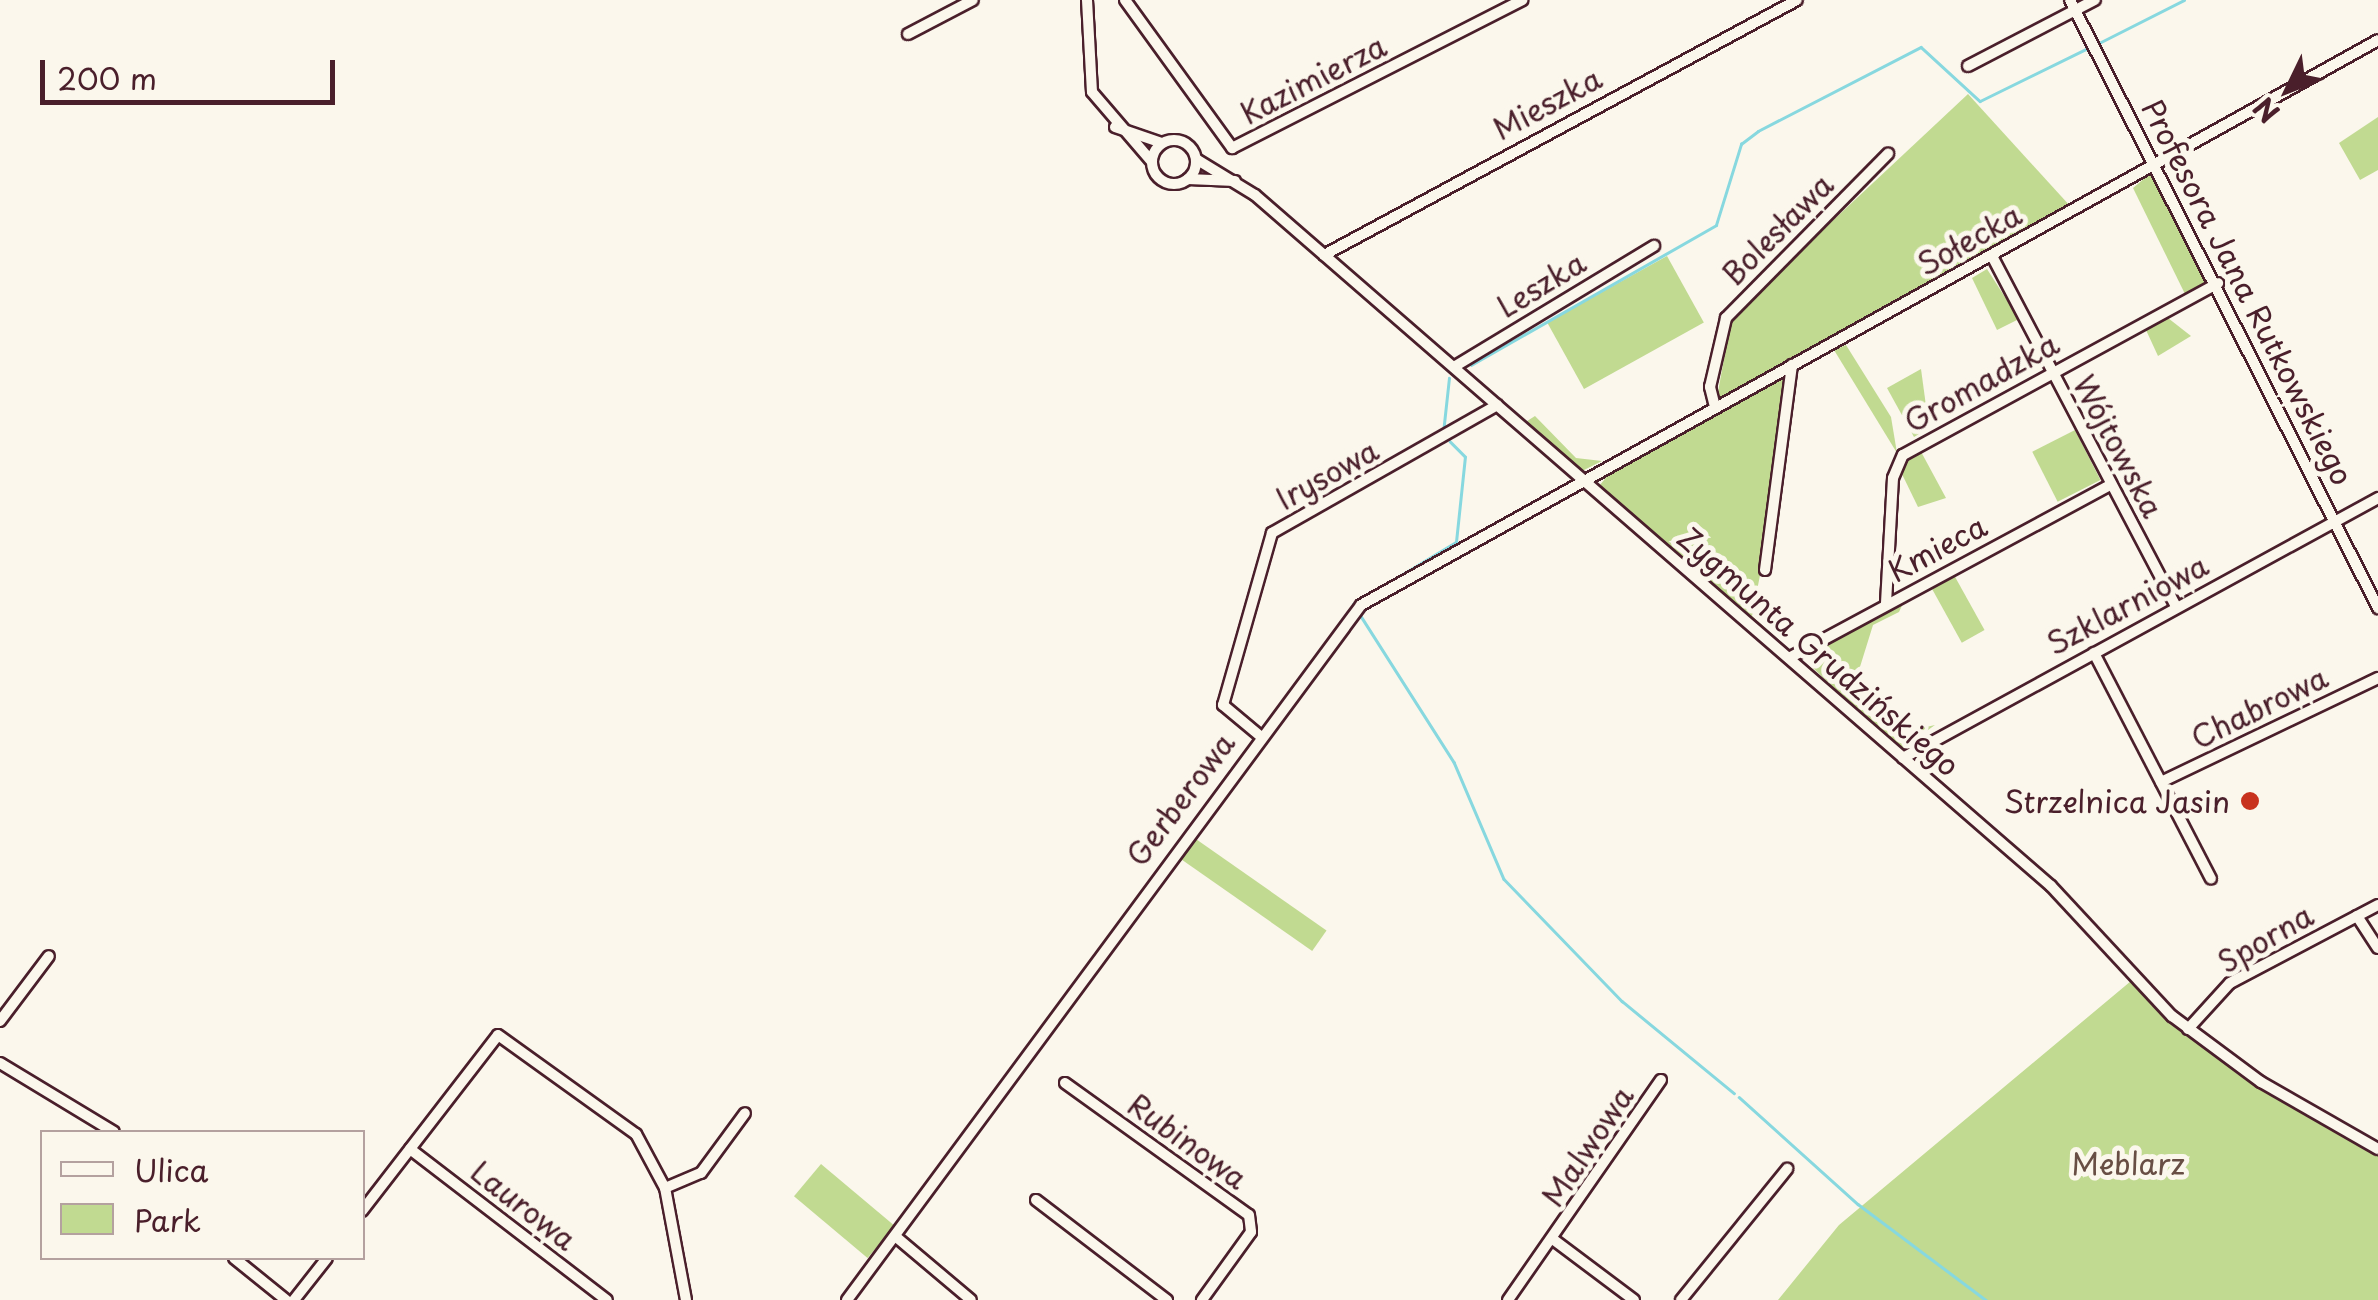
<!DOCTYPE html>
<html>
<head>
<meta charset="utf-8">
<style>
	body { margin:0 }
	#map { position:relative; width:2378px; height:1300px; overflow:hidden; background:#fbf7ec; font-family:"Playpen Sans",sans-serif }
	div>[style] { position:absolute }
	.green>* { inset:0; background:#c1da91; transform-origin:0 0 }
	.stream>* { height:2.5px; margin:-1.25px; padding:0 1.25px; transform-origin:1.25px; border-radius:1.25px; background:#87d8df }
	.roads { filter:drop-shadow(2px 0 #4a1f2b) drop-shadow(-2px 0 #4a1f2b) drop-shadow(0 2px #4a1f2b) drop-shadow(0 -2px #4a1f2b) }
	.minor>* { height:10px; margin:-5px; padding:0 5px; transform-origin:5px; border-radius:5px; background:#fbf7ec }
	.minor>.ring { margin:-5px; padding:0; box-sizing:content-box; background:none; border:10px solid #fbf7ec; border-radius:50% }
	.dots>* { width:28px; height:28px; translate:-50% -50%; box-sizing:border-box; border:5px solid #fbf7ec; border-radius:50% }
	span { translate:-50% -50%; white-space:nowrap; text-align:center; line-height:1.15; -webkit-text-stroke:10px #fbf7ec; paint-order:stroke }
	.street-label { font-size:30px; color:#4a1f2b }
	.poi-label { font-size:30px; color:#4a1f2b }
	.right { translate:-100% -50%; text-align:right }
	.park-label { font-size:30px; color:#684e44 }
	.legend { position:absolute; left:40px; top:1130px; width:325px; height:130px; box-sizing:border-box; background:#fbf7ec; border:2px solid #b4a19f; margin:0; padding:12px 18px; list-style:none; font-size:30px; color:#4a1f2b }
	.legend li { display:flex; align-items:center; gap:20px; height:50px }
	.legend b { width:50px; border:2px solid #b4a19f }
	.north { position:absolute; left:2238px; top:40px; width:100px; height:100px; -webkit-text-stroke:8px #fbf7ec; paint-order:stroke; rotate:227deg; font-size:28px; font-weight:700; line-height:40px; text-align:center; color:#4a1f2b }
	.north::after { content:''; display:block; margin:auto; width:35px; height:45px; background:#4a1f2b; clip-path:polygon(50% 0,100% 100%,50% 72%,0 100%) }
	.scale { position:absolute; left:40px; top:60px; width:295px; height:45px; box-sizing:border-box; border:5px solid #4a1f2b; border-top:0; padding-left:12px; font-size:30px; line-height:35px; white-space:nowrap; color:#4a1f2b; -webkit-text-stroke:8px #fbf7ec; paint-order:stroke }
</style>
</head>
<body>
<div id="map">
	<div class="green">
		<i style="clip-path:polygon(1968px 94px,2071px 207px,1716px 403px,1732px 315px)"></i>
		<i style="clip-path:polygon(2378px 117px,2378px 170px,2360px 180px,2339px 143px)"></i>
		<i style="clip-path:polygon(2152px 172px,2210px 279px,2185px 294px,2133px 188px)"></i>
		<i style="left:1667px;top:256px;width:76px;height:137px;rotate:61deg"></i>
		<i style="clip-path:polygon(1987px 269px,2019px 319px,1997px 330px,1972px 278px)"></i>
		<i style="clip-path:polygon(2168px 318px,2191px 336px,2158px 356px,2146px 330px)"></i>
		<i style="clip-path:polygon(1846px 345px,1891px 417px,1897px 453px,1834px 350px)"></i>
		<i style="clip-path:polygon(1921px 369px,1929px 428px,1914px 437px,1887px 388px)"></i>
		<i style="clip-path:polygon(1783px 379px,1773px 509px,1752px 616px,1779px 640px,1770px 642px,1599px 486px,1614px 468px)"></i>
		<i style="clip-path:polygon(1535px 416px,1576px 458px,1602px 461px,1576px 474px,1518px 427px)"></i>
		<i style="left:2075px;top:430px;width:56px;height:48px;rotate:63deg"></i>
		<i style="clip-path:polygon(1919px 448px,1946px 498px,1918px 507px,1900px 470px)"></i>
		<i style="left:1954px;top:575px;width:63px;height:26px;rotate:61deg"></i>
		<i style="clip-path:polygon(1906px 597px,1899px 612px,1873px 625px,1850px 699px,1892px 735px,1935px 725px,1900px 750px,1813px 668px,1826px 642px)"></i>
		<i style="left:1193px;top:837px;width:163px;height:25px;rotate:35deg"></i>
		<i style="clip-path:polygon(2131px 981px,2237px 1074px,2378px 1156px,2378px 1300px,1778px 1300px,1839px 1225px)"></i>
		<i style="left:821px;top:1164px;width:96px;height:42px;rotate:40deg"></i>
	</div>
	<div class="stream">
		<i style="left:2099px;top:43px;width:95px;rotate:-26.8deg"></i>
		<i style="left:1471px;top:365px;width:282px;rotate:-29.7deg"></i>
		<i style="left:1716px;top:225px;width:85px;rotate:-72.8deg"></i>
		<i style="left:1741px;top:144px;width:21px;rotate:-37deg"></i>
		<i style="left:1758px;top:131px;width:183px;rotate:-27.3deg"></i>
		<i style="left:1921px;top:47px;width:80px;rotate:42.5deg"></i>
		<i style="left:1980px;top:101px;width:120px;rotate:-26.1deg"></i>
		<i style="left:1443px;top:433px;width:55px;rotate:-83.8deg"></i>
		<i style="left:1353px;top:604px;width:120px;rotate:-31deg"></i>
		<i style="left:1456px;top:542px;width:85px;rotate:-84deg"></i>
		<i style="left:1465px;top:457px;width:21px;rotate:-135deg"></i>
		<i style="left:1359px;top:613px;width:177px;rotate:57.5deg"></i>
		<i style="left:1454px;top:762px;width:127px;rotate:66.9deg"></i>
		<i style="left:1504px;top:879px;width:170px;rotate:46deg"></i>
		<i style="left:1622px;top:1001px;width:145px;rotate:39.4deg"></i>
		<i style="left:1739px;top:1097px;width:160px;rotate:42deg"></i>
		<i style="left:1858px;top:1204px;width:160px;rotate:36.9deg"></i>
	</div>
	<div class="roads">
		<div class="minor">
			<i style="left:1087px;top:0;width:92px;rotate:86.9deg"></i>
			<i style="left:1092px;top:92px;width:92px;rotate:49.4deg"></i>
			<i style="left:1125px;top:0;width:183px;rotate:54.1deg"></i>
			<i style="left:1232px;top:148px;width:326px;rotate:-27deg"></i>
			<i style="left:2070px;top:0;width:682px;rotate:63.13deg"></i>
			<i style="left:908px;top:34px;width:73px;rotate:-27.6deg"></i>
			<i style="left:1968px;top:66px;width:143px;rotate:-27.5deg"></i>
			<i style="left:1115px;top:127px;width:50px;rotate:18.8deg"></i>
			<i class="ring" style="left:1152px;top:140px;width:34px;height:34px"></i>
			<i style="left:1196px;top:159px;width:69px;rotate:31.4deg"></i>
			<i style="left:1255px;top:195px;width:1054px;rotate:40.96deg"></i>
			<i style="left:2051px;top:886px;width:178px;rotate:47.1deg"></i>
			<i style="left:2172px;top:1016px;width:111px;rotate:36.6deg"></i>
			<i style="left:2261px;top:1082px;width:135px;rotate:29.8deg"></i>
			<i style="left:1188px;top:179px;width:47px;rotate:2.4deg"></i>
			<i style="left:1324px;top:255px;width:537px;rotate:-28.33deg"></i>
			<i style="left:1992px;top:256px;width:395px;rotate:62.3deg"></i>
			<i style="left:1454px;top:367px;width:234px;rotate:-31.2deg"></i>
			<i style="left:1715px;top:407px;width:21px;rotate:-104deg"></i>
			<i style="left:1710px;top:387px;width:71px;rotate:-76.9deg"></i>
			<i style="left:1726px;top:318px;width:231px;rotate:-45.4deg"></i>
			<i style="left:1765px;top:570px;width:207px;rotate:-82.5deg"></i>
			<i style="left:1886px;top:603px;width:125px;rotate:-86.8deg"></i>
			<i style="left:1893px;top:478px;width:25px;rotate:-67deg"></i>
			<i style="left:1903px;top:455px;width:359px;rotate:-28.6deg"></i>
			<i style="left:2094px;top:653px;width:254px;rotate:62.6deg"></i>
			<i style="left:1789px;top:658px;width:365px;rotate:-28.3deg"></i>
			<i style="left:1259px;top:735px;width:47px;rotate:-140.2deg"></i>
			<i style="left:1223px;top:705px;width:179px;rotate:-74.1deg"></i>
			<i style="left:1272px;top:533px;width:259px;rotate:-29.6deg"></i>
			<i style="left:1903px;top:758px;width:542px;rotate:-28.69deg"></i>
			<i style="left:2161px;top:782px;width:241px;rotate:-25.6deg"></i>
			<i style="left:2357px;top:916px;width:38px;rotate:57deg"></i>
			<i style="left:0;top:1021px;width:81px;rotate:-53deg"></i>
			<i style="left:2188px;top:1029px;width:62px;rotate:-47.6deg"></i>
			<i style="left:2230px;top:983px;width:167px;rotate:-27.8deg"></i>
			<i style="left:0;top:1063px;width:133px;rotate:31.2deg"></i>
			<i style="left:1065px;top:1083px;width:226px;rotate:35.7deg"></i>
			<i style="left:1249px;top:1215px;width:17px;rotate:83deg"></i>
			<i style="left:1251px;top:1232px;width:84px;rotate:125.8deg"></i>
			<i style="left:410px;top:1149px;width:248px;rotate:37.5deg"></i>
			<i style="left:1036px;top:1200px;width:165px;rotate:37.4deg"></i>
			<i style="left:362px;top:1211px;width:222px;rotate:-52.3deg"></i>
			<i style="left:498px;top:1035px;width:170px;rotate:35.7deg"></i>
			<i style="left:636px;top:1134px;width:61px;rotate:61.8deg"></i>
			<i style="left:895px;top:1236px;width:99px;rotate:40.1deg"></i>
			<i style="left:1554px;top:1240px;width:100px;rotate:36.9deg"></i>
			<i style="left:234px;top:1258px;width:67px;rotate:38.9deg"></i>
			<i style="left:294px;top:1300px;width:53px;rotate:-51.8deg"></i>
			<i style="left:686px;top:1300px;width:114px;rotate:-100.6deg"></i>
			<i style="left:665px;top:1188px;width:39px;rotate:-23deg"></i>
			<i style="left:701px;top:1173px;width:74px;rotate:-53.7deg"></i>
			<i style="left:847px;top:1300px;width:864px;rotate:-53.51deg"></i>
			<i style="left:1361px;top:605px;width:1163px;rotate:-29.05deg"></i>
			<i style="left:1508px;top:1300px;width:268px;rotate:-55.2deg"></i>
			<i style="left:1681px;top:1300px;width:169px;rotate:-51deg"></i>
		</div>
	</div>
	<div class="dots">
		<i style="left:2250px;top:801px;background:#c8321e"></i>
	</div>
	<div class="street-label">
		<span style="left:1313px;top:79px;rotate:-27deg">Kazimierza</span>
		<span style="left:1547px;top:103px;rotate:-28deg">Mieszka</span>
		<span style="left:1777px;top:229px;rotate:-45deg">Bolesława</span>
		<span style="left:1969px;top:239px;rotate:-29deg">Sołecka</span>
		<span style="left:1541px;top:284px;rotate:-31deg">Leszka</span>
		<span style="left:2248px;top:292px;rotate:63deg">Profesora Jana Rutkowskiego</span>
		<span style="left:1981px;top:382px;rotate:-29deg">Gromadzka</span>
		<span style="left:2119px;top:446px;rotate:62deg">Wójtowska</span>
		<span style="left:1327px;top:474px;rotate:-29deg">Irysowa</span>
		<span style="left:1937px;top:548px;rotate:-28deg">Kmieca</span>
		<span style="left:2127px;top:604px;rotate:-28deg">Szklarniowa</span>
		<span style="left:1819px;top:651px;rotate:41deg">Zygmunta Grudzińskiego</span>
		<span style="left:2259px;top:707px;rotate:-26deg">Chabrowa</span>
		<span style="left:1180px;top:799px;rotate:-53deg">Gerberowa</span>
		<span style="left:2265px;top:938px;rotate:-30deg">Sporna</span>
		<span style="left:1188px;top:1141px;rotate:36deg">Rubinowa</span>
		<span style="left:1587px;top:1146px;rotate:-56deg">Malwowa</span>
		<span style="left:524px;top:1205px;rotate:38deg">Laurowa</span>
	</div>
	<div class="poi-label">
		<span class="right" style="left:2230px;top:801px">Strzelnica Jasin</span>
	</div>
	<div class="park-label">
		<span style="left:2128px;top:1163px">Meblarz</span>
	</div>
	<ul class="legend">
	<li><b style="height:12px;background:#fbf7ec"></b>Ulica</li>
	<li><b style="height:28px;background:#c1da91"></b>Park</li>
	</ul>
	<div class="north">N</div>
	<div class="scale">200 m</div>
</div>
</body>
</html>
